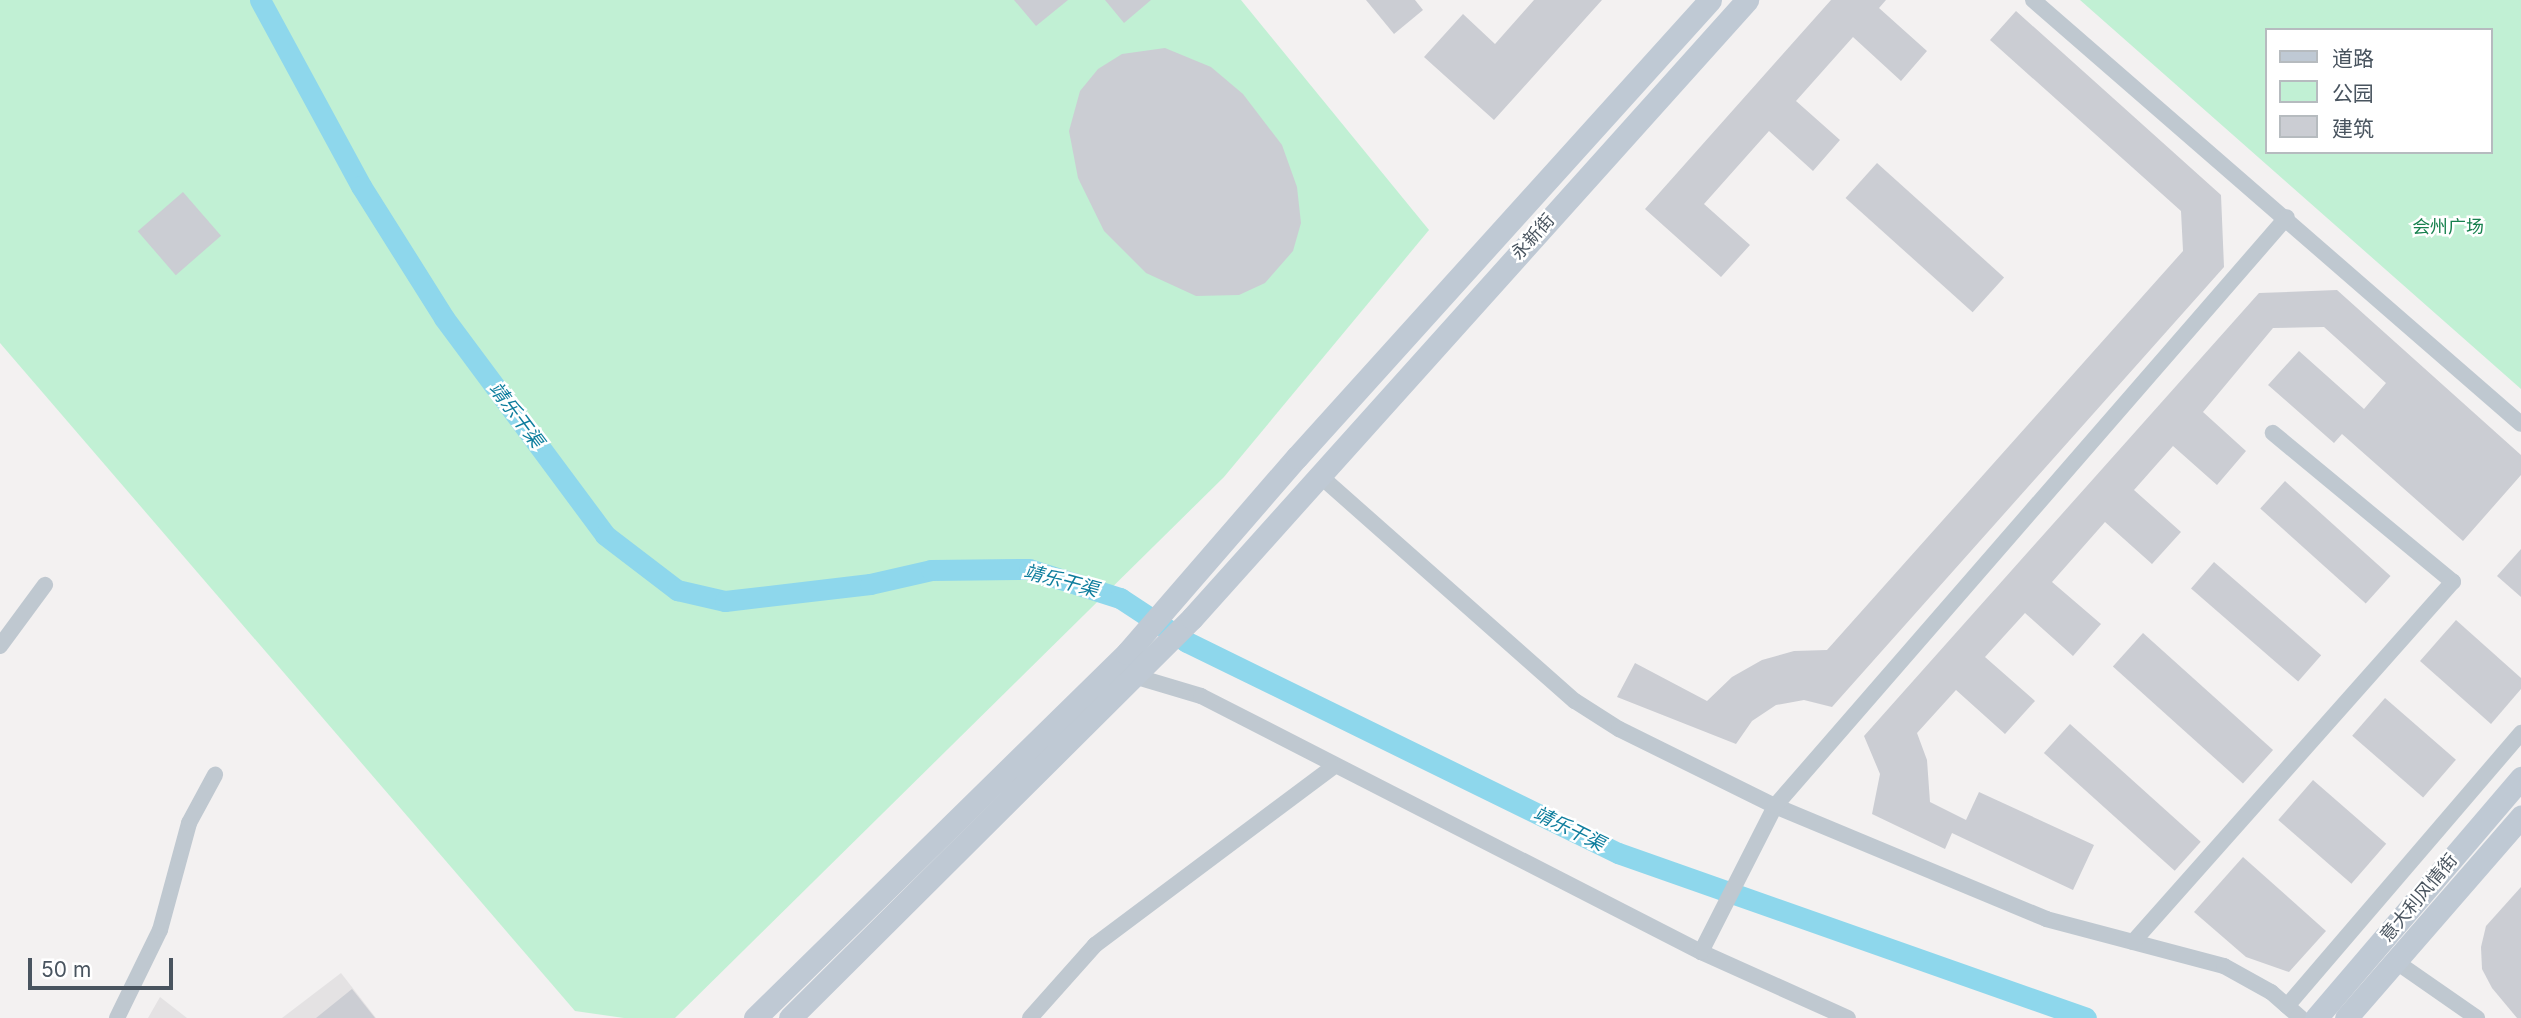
<!DOCTYPE html>
<html>
<head>
<meta charset="utf-8">
<style>
	body { margin:0 }
	#map { position:relative; width:2521px; height:1018px; overflow:hidden; background:#f3f1f1; font-family:Inter,"Noto Sans SC",sans-serif }
	div>[style] { position:absolute }
	.education>* { inset:0; background:#e4e2e3 }
	.green>* { inset:0; background:#c1f0d4 }
	.canal>* { height:21px; margin:-10.5px; padding:0 10.5px; transform-origin:10.5px; border-radius:10.5px; background:#8ed7ec }
	.building>* { inset:0; background:#cbcdd3; transform-origin:0 0 }
	.street>* { height:16px; margin:-8px; padding:0 8px; transform-origin:8px; border-radius:8px; background:#bfc8d0 }
	.secondary>* { height:23px; margin:-11.5px; padding:0 11.5px; transform-origin:11.5px; border-radius:11.5px; background:#bfc9d4 }
	span { translate:-50% -50%; white-space:nowrap; text-align:center; line-height:1.15; -webkit-text-stroke:5px #fff; paint-order:stroke }
	.park-label { font-size:18px; color:#18814e }
	.street-label { font-size:18px; color:#49545f }
	.water-label { font-size:19px; color:#0d7d9d; font-style:italic }
	.legend { position:absolute; left:2265px; top:28px; width:228px; height:126px; box-sizing:border-box; background:#fff; border:2px solid #b6bbbf; margin:0; padding:9px 12px; list-style:none; font-size:21px; color:#49545f }
	.legend li { display:flex; align-items:center; gap:14px; height:35px }
	.legend b { width:35px; border:2px solid #b6bbbf }
	.scale { position:absolute; left:28px; top:958px; width:145px; height:32px; box-sizing:border-box; border:4px solid #49545f; border-top:0; padding-left:9px; font-size:21px; line-height:24px; white-space:nowrap; color:#49545f; -webkit-text-stroke:5px #fff; paint-order:stroke }
</style>
</head>
<body>
<div id="map">
	<div class="education">
		<i style="clip-path:polygon(341px 973px,376px 1018px,282px 1018px)"></i>
		<i style="clip-path:polygon(160px 997px,187px 1018px,148px 1018px)"></i>
	</div>
	<div class="green">
		<i style="clip-path:polygon(0 0,1241px 0,1429px 230px,1224px 477px,675px 1018px,624px 1018px,575px 1011px,0 343px)"></i>
		<i style="clip-path:polygon(evenodd,2080px 0,2521px 0,2521px 389px,2080px 0,2267px 30px,2491px 30px,2491px 152px,2267px 152px,2267px 30px)"></i>
	</div>
	<div class="canal">
		<i style="left:260px;top:0;width:212px;rotate:61.5deg"></i>
		<i style="left:361px;top:186px;width:156px;rotate:57.8deg"></i>
		<i style="left:444px;top:318px;width:270px;rotate:53.4deg"></i>
		<i style="left:605px;top:535px;width:91px;rotate:37.4deg"></i>
		<i style="left:677px;top:590px;width:49px;rotate:12.9deg"></i>
		<i style="left:725px;top:601px;width:146px;rotate:-6.7deg"></i>
		<i style="left:870px;top:584px;width:63px;rotate:-12.9deg"></i>
		<i style="left:931px;top:570px;width:98px;rotate:-0.6deg"></i>
		<i style="left:1029px;top:569px;width:96px;rotate:17.7deg"></i>
		<i style="left:1120px;top:598px;width:80px;rotate:33.3deg"></i>
		<i style="left:1187px;top:642px;width:480px;rotate:26.1deg"></i>
		<i style="left:1618px;top:853px;width:496px;rotate:19.4deg"></i>
	</div>
	<div class="building">
		<i style="clip-path:polygon(1014px 0,1068px 0,1036px 26px)"></i>
		<i style="clip-path:polygon(1105px 0,1151px 0,1124px 23px)"></i>
		<i style="clip-path:polygon(1366px 0,1415px 0,1423px 10px,1394px 34px)"></i>
		<i style="clip-path:polygon(1534px 0,1602px 0,1494px 120px,1424px 57px,1463px 14px,1495px 44px)"></i>
		<i style="clip-path:polygon(1831px 0,1886px 0,1879px 8px,1927px 51px,1901px 81px,1853px 37px,1796px 101px,1840px 140px,1813px 171px,1769px 131px,1704px 204px,1750px 245px,1721px 277px,1645px 209px)"></i>
		<i style="clip-path:polygon(2016px 11px,2221px 195px,2224px 267px,1832px 707px,1804px 700px,1776px 705px,1752px 721px,1736px 744px,1617px 697px,1635px 663px,1707px 701px,1732px 677px,1762px 660px,1794px 651px,1827px 650px,2183px 251px,2181px 211px,1990px 40px)"></i>
		<i style="clip-path:polygon(1165px 48px,1211px 67px,1243px 94px,1282px 145px,1297px 187px,1301px 223px,1293px 251px,1265px 283px,1239px 295px,1196px 296px,1146px 273px,1104px 231px,1078px 178px,1069px 131px,1080px 91px,1098px 69px,1122px 54px)"></i>
		<i style="left:1877px;top:163px;width:171px;height:47px;rotate:42deg"></i>
		<i style="left:183px;top:192px;width:58px;height:60px;rotate:49deg"></i>
		<i style="clip-path:polygon(2337px 290px,2521px 455px,2521px 475px,2463px 541px,2342px 434px,2334px 443px,2268px 385px,2299px 351px,2364px 409px,2386px 383px,2324px 327px,2273px 328px,2203px 412px,2246px 451px,2217px 485px,2173px 446px,2134px 490px,2181px 532px,2152px 564px,2105px 522px,2052px 582px,2101px 624px,2073px 656px,2025px 613px,1985px 657px,2035px 701px,2005px 734px,1956px 690px,1917px 733px,1927px 760px,1930px 802px,1966px 820px,1979px 792px,2094px 845px,2073px 890px,1952px 833px,1945px 849px,1872px 814px,1880px 774px,1864px 736px,2259px 293px)"></i>
		<i style="left:2285px;top:481px;width:142px;height:37px;rotate:42deg"></i>
		<i style="clip-path:polygon(2521px 549px,2521px 597px,2497px 576px)"></i>
		<i style="left:2214px;top:562px;width:142px;height:35px;rotate:41deg"></i>
		<i style="clip-path:polygon(2456px 620px,2521px 678px,2521px 689px,2491px 724px,2420px 661px)"></i>
		<i style="left:2143px;top:633px;width:175px;height:45px;rotate:42deg"></i>
		<i style="left:2385px;top:698px;width:94px;height:50px;rotate:41deg"></i>
		<i style="left:2070px;top:724px;width:176px;height:39px;rotate:42deg"></i>
		<i style="left:2313px;top:780px;width:97px;height:53px;rotate:41deg"></i>
		<i style="clip-path:polygon(2243px 857px,2326px 931px,2289px 972px,2246px 957px,2194px 912px)"></i>
		<i style="clip-path:polygon(2521px 887px,2521px 1018px,2517px 1018px,2492px 988px,2482px 969px,2481px 947px,2486px 926px)"></i>
		<i style="clip-path:polygon(352px 989px,375px 1018px,316px 1018px)"></i>
	</div>
	<div class="street">
		<i style="left:2033px;top:0;width:646px;rotate:40.99deg"></i>
		<i style="left:1318px;top:474px;width:343px;rotate:41.5deg"></i>
		<i style="left:1575px;top:701px;width:52px;rotate:32.5deg"></i>
		<i style="left:1619px;top:729px;width:174px;rotate:26.3deg"></i>
		<i style="left:1775px;top:806px;width:294px;rotate:22.6deg"></i>
		<i style="left:2046px;top:919px;width:184px;rotate:14.8deg"></i>
		<i style="left:2224px;top:966px;width:54px;rotate:29deg"></i>
		<i style="left:2271px;top:992px;width:40px;rotate:41deg"></i>
		<i style="left:0;top:646px;width:76px;rotate:-53.6deg"></i>
		<i style="left:1134px;top:676px;width:70px;rotate:16.6deg"></i>
		<i style="left:1201px;top:696px;width:562px;rotate:27.11deg"></i>
		<i style="left:1701px;top:952px;width:161px;rotate:24.2deg"></i>
		<i style="left:2133px;top:942px;width:482px;rotate:-48.4deg"></i>
		<i style="left:2453px;top:582px;width:234px;rotate:-140.4deg"></i>
		<i style="left:1701px;top:952px;width:164px;rotate:-63.1deg"></i>
		<i style="left:1775px;top:806px;width:780px;rotate:-49deg"></i>
		<i style="left:2395px;top:961px;width:100px;rotate:34.8deg"></i>
		<i style="left:2287px;top:1006px;width:360px;rotate:-49.4deg"></i>
		<i style="left:117px;top:1018px;width:98px;rotate:-64deg"></i>
		<i style="left:160px;top:930px;width:111px;rotate:-74.8deg"></i>
		<i style="left:189px;top:823px;width:55px;rotate:-61.6deg"></i>
		<i style="left:1030px;top:1018px;width:98px;rotate:-48.3deg"></i>
		<i style="left:1095px;top:945px;width:297px;rotate:-36.8deg"></i>
	</div>
	<div class="secondary">
		<i style="left:755px;top:1018px;width:521px;rotate:-44.46deg"></i>
		<i style="left:1127px;top:653px;width:259px;rotate:-49.1deg"></i>
		<i style="left:1297px;top:457px;width:616px;rotate:-47.9deg"></i>
		<i style="left:790px;top:1018px;width:567px;rotate:-44.86deg"></i>
		<i style="left:1192px;top:618px;width:831px;rotate:-48.07deg"></i>
		<i style="left:2316px;top:1018px;width:316px;rotate:-49.5deg"></i>
		<i style="left:2346px;top:1018px;width:267px;rotate:-49deg"></i>
	</div>
	<div class="park-label">
		<span style="left:2448px;top:227px">会州广场</span>
	</div>
	<div class="street-label">
		<span style="left:1533px;top:237px;rotate:-48deg">永新街</span>
		<span style="left:2419px;top:898px;rotate:-50deg">意大利风情街</span>
	</div>
	<div class="water-label">
		<span style="left:516px;top:415px;rotate:53deg">靖乐干渠</span>
		<span style="left:1061px;top:581px;rotate:15deg">靖乐干渠</span>
		<span style="left:1569px;top:829px;rotate:26deg">靖乐干渠</span>
	</div>
	<ul class="legend">
	<li><b style="height:9px;background:#bfc9d4"></b>道路</li>
	<li><b style="height:19px;background:#c1f0d4"></b>公园</li>
	<li><b style="height:19px;background:#cbcdd3"></b>建筑</li>
	</ul>
	<div class="scale">50 m</div>
</div>
</body>
</html>
